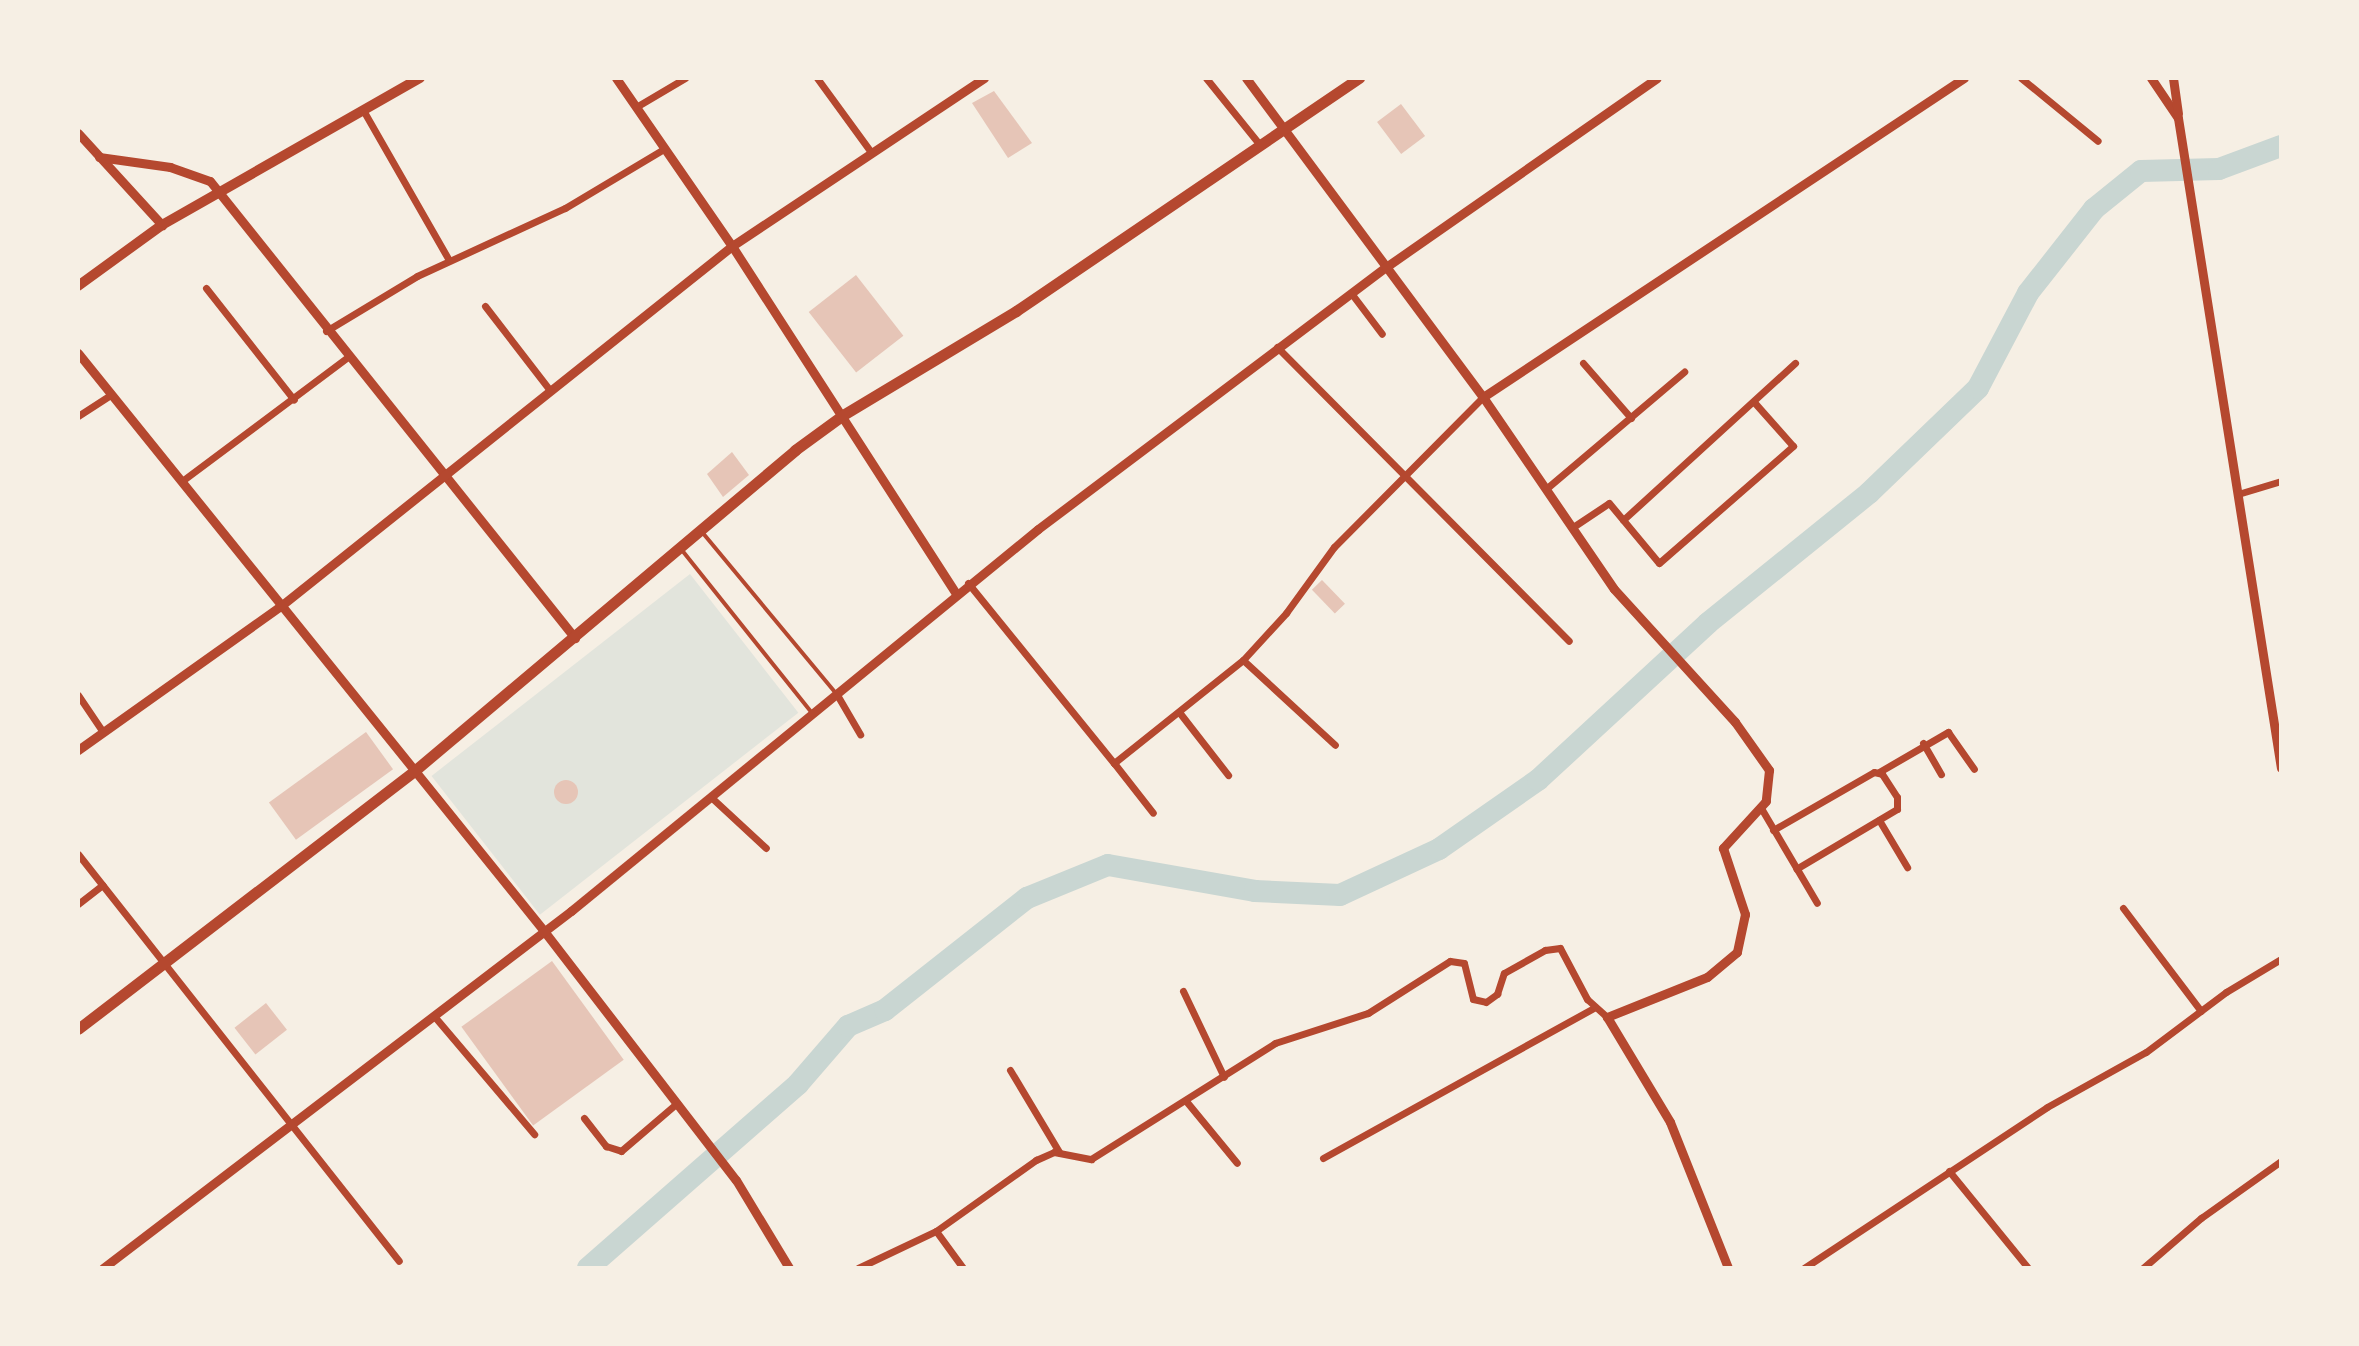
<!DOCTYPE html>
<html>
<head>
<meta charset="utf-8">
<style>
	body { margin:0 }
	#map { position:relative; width:2359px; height:1346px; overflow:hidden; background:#f6efe4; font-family:Arial,sans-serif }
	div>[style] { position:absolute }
	.green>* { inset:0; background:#e2e4dc; transform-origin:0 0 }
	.river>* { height:22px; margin:-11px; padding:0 11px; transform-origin:11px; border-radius:11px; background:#c9d6d2 }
	.building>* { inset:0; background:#e6c5b7; transform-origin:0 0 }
	.round { border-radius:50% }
	.service>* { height:4px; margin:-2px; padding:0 2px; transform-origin:2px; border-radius:2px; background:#b5482f }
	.minor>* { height:7px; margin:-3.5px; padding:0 3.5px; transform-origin:3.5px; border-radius:3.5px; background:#b5482f }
	.tertiary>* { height:9px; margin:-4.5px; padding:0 4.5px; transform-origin:4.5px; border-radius:4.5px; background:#b5482f }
	.secondary>* { height:10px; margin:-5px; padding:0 5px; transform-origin:5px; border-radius:5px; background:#b5482f }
	.primary>* { height:11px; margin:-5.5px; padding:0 5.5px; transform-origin:5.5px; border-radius:5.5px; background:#b5482f }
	span { translate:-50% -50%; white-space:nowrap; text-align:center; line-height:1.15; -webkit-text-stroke:7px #f6efe4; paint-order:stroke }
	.frame { position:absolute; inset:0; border:80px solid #f6efe4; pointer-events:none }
</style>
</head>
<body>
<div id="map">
	<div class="green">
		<i style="left:690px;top:574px;width:176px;height:328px;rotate:52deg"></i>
	</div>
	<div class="river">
		<i style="left:588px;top:1268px;width:279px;rotate:-41.2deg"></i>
		<i style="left:798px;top:1084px;width:77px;rotate:-49.2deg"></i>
		<i style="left:848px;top:1026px;width:40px;rotate:-23.4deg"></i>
		<i style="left:885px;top:1010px;width:181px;rotate:-38.3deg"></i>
		<i style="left:1027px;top:898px;width:87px;rotate:-22.2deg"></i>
		<i style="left:1108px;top:865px;width:149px;rotate:10deg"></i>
		<i style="left:1255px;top:891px;width:85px;rotate:2.7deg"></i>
		<i style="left:1340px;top:895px;width:109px;rotate:-24.9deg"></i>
		<i style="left:1439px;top:849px;width:121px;rotate:-34.9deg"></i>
		<i style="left:1538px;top:780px;width:231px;rotate:-42.7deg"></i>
		<i style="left:1708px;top:623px;width:207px;rotate:-38.9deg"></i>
		<i style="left:1869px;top:493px;width:151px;rotate:-43.9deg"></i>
		<i style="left:1978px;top:388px;width:107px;rotate:-62.2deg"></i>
		<i style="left:2028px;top:293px;width:107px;rotate:-51.8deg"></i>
		<i style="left:2094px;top:209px;width:60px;rotate:-39deg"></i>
		<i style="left:2141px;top:171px;width:78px;rotate:-1.5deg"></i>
		<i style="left:2219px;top:169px;width:66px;rotate:-20.4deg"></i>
	</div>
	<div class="building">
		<i style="clip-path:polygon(994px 91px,1032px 143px,1008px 158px,972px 103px)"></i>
		<i style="left:1401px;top:104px;width:40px;height:30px;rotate:53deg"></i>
		<i style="left:856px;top:275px;width:77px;height:60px;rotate:52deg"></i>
		<i style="clip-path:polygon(732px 452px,749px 475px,723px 497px,707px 474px)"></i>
		<i style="left:1322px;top:580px;width:33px;height:14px;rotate:46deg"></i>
		<i style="left:366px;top:732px;width:46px;height:120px;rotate:54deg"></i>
		<i class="round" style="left:554px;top:780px;width:24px;height:24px"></i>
		<i style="left:552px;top:961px;width:122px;height:112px;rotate:54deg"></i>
		<i style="left:266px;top:1003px;width:34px;height:40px;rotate:52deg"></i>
	</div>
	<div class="service">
		<i style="left:702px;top:532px;width:208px;rotate:50.3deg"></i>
		<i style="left:681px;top:549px;width:210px;rotate:51.4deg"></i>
	</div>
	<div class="minor">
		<i style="left:817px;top:78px;width:92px;rotate:53.9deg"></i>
		<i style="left:1206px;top:78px;width:86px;rotate:51.1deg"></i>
		<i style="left:2021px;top:78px;width:99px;rotate:39.3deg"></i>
		<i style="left:636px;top:107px;width:57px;rotate:-30.6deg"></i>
		<i style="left:363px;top:110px;width:173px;rotate:60.2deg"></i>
		<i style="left:206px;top:288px;width:142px;rotate:51.8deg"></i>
		<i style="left:1351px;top:293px;width:51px;rotate:52.9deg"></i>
		<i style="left:485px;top:306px;width:105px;rotate:52.4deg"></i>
		<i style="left:326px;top:331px;width:106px;rotate:-31.1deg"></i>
		<i style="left:417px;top:276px;width:163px;rotate:-24.7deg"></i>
		<i style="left:565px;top:208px;width:115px;rotate:-30.8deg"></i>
		<i style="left:1277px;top:347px;width:414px;rotate:45.2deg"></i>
		<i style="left:1583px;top:363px;width:73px;rotate:48.9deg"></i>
		<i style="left:78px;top:416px;width:40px;rotate:-32.9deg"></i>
		<i style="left:182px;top:481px;width:207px;rotate:-36.8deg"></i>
		<i style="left:1547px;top:488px;width:180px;rotate:-40.3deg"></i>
		<i style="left:2238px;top:494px;width:45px;rotate:-16.8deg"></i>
		<i style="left:1623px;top:520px;width:233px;rotate:-42.4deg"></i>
		<i style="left:1573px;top:527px;width:43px;rotate:-33.7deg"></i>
		<i style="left:1609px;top:503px;width:78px;rotate:50.2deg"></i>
		<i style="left:1659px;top:563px;width:178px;rotate:-41.1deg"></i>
		<i style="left:1793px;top:446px;width:59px;rotate:-131.6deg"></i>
		<i style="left:968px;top:583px;width:232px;rotate:51deg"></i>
		<i style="left:1114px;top:763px;width:165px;rotate:-38.6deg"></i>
		<i style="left:1243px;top:660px;width:64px;rotate:-47.5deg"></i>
		<i style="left:1286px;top:613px;width:82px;rotate:-54deg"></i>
		<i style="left:1334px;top:547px;width:211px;rotate:-45.2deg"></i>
		<i style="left:1243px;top:660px;width:125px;rotate:42.7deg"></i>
		<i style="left:836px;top:693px;width:48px;rotate:59.7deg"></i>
		<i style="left:78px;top:695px;width:45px;rotate:56deg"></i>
		<i style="left:1179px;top:712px;width:80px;rotate:52.1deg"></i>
		<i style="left:1923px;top:743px;width:36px;rotate:60deg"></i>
		<i style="left:1114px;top:763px;width:63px;rotate:52deg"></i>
		<i style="left:1879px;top:772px;width:80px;rotate:-30.1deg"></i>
		<i style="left:1948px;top:732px;width:45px;rotate:54.9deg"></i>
		<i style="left:713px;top:799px;width:72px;rotate:42.8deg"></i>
		<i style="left:1761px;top:808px;width:110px;rotate:59.5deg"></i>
		<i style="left:1879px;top:820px;width:55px;rotate:59.2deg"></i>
		<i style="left:1773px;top:830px;width:116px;rotate:-29.9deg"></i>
		<i style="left:1874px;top:772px;width:8px;rotate:14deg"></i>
		<i style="left:1882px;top:774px;width:27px;rotate:57deg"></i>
		<i style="left:1897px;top:797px;width:12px;rotate:90deg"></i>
		<i style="left:1897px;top:809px;width:117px;rotate:149.3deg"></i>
		<i style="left:78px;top:854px;width:518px;rotate:51.74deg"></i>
		<i style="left:78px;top:904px;width:31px;rotate:-38deg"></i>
		<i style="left:2123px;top:908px;width:129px;rotate:52.9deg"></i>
		<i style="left:1183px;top:991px;width:95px;rotate:64.5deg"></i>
		<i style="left:434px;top:1016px;width:155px;rotate:49.7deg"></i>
		<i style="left:1010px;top:1070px;width:96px;rotate:59.1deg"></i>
		<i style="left:1186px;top:1101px;width:80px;rotate:50.6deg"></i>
		<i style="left:584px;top:1118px;width:36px;rotate:52deg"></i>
		<i style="left:606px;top:1146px;width:16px;rotate:18deg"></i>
		<i style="left:621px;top:1151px;width:74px;rotate:-40.6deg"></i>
		<i style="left:1323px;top:1158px;width:311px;rotate:-29deg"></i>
		<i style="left:1949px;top:1171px;width:125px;rotate:50.8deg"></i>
		<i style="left:936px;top:1231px;width:46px;rotate:53.9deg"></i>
		<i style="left:858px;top:1268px;width:86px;rotate:-25.4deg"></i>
		<i style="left:936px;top:1231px;width:123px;rotate:-35.4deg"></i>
		<i style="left:1036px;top:1160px;width:20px;rotate:-24deg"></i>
		<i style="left:1054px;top:1152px;width:38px;rotate:11deg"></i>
		<i style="left:1091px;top:1159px;width:218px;rotate:-32.2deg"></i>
		<i style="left:1275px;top:1043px;width:98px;rotate:-17.9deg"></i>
		<i style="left:1368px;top:1013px;width:97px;rotate:-32.4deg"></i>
		<i style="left:1450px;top:961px;width:14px;rotate:8deg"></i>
		<i style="left:1464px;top:963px;width:37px;rotate:76deg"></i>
		<i style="left:1473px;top:999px;width:13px;rotate:13deg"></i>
		<i style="left:1486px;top:1002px;width:14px;rotate:-36deg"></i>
		<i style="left:1497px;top:994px;width:22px;rotate:-72deg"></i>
		<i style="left:1504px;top:973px;width:47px;rotate:-29.3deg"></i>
		<i style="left:1545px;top:950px;width:15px;rotate:-8deg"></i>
		<i style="left:1560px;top:948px;width:58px;rotate:62.1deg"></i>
		<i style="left:1587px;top:999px;width:27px;rotate:42deg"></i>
		<i style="left:1804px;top:1268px;width:291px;rotate:-33.5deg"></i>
		<i style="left:2047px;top:1107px;width:113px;rotate:-29.1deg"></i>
		<i style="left:2146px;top:1052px;width:100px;rotate:-36.9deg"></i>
		<i style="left:2226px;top:992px;width:64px;rotate:-31deg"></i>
		<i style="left:2143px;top:1268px;width:77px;rotate:-40.8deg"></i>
		<i style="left:2201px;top:1218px;width:98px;rotate:-35.5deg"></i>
	</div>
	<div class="tertiary">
		<i style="left:616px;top:78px;width:204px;rotate:55.4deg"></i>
		<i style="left:732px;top:246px;width:414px;rotate:57.2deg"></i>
		<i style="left:1246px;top:78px;width:397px;rotate:53.4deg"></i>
		<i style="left:1483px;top:397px;width:232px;rotate:55.7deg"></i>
		<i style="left:1614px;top:589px;width:180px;rotate:47.7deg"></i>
		<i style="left:1735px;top:722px;width:59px;rotate:54.7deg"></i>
		<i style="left:1769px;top:770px;width:31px;rotate:96deg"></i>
		<i style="left:1766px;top:801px;width:64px;rotate:132.5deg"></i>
		<i style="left:1723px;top:848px;width:70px;rotate:71.6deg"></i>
		<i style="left:1745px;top:914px;width:39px;rotate:102deg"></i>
		<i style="left:1737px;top:952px;width:39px;rotate:140deg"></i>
		<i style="left:1707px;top:977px;width:108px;rotate:158.2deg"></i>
		<i style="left:1607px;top:1017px;width:122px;rotate:59deg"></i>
		<i style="left:1670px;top:1122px;width:157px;rotate:68.3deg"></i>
		<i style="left:2151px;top:78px;width:48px;rotate:56deg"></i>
		<i style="left:2178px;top:118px;width:658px;rotate:81deg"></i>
		<i style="left:2173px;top:78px;width:36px;rotate:82deg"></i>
		<i style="left:78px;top:133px;width:125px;rotate:47.6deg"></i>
		<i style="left:99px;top:157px;width:72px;rotate:8deg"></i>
		<i style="left:170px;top:167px;width:42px;rotate:19.3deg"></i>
		<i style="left:210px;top:181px;width:585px;rotate:51.39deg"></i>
		<i style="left:78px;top:353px;width:742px;rotate:51.12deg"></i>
		<i style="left:544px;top:931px;width:314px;rotate:52.4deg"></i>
		<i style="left:736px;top:1180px;width:103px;rotate:58.9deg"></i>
		<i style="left:1483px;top:397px;width:577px;rotate:-33.55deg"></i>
		<i style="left:78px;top:750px;width:250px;rotate:-35.4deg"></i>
		<i style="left:282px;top:605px;width:576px;rotate:-38.58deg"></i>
		<i style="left:732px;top:246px;width:303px;rotate:-33.7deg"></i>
		<i style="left:103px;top:1268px;width:589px;rotate:-37.34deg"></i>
		<i style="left:571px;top:911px;width:603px;rotate:-39.28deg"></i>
		<i style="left:1038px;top:529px;width:436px;rotate:-37deg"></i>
		<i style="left:1386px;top:267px;width:330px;rotate:-34.9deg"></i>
	</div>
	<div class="secondary">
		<i style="left:78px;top:286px;width:104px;rotate:-36deg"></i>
		<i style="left:162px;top:225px;width:297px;rotate:-29.7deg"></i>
	</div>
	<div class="primary">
		<i style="left:78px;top:1029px;width:422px;rotate:-37.5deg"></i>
		<i style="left:413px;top:772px;width:500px;rotate:-40.1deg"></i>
		<i style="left:795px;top:450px;width:59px;rotate:-36.1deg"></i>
		<i style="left:843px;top:415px;width:202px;rotate:-31deg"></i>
		<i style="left:1016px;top:311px;width:415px;rotate:-34.2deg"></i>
	</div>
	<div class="frame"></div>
</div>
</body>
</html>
